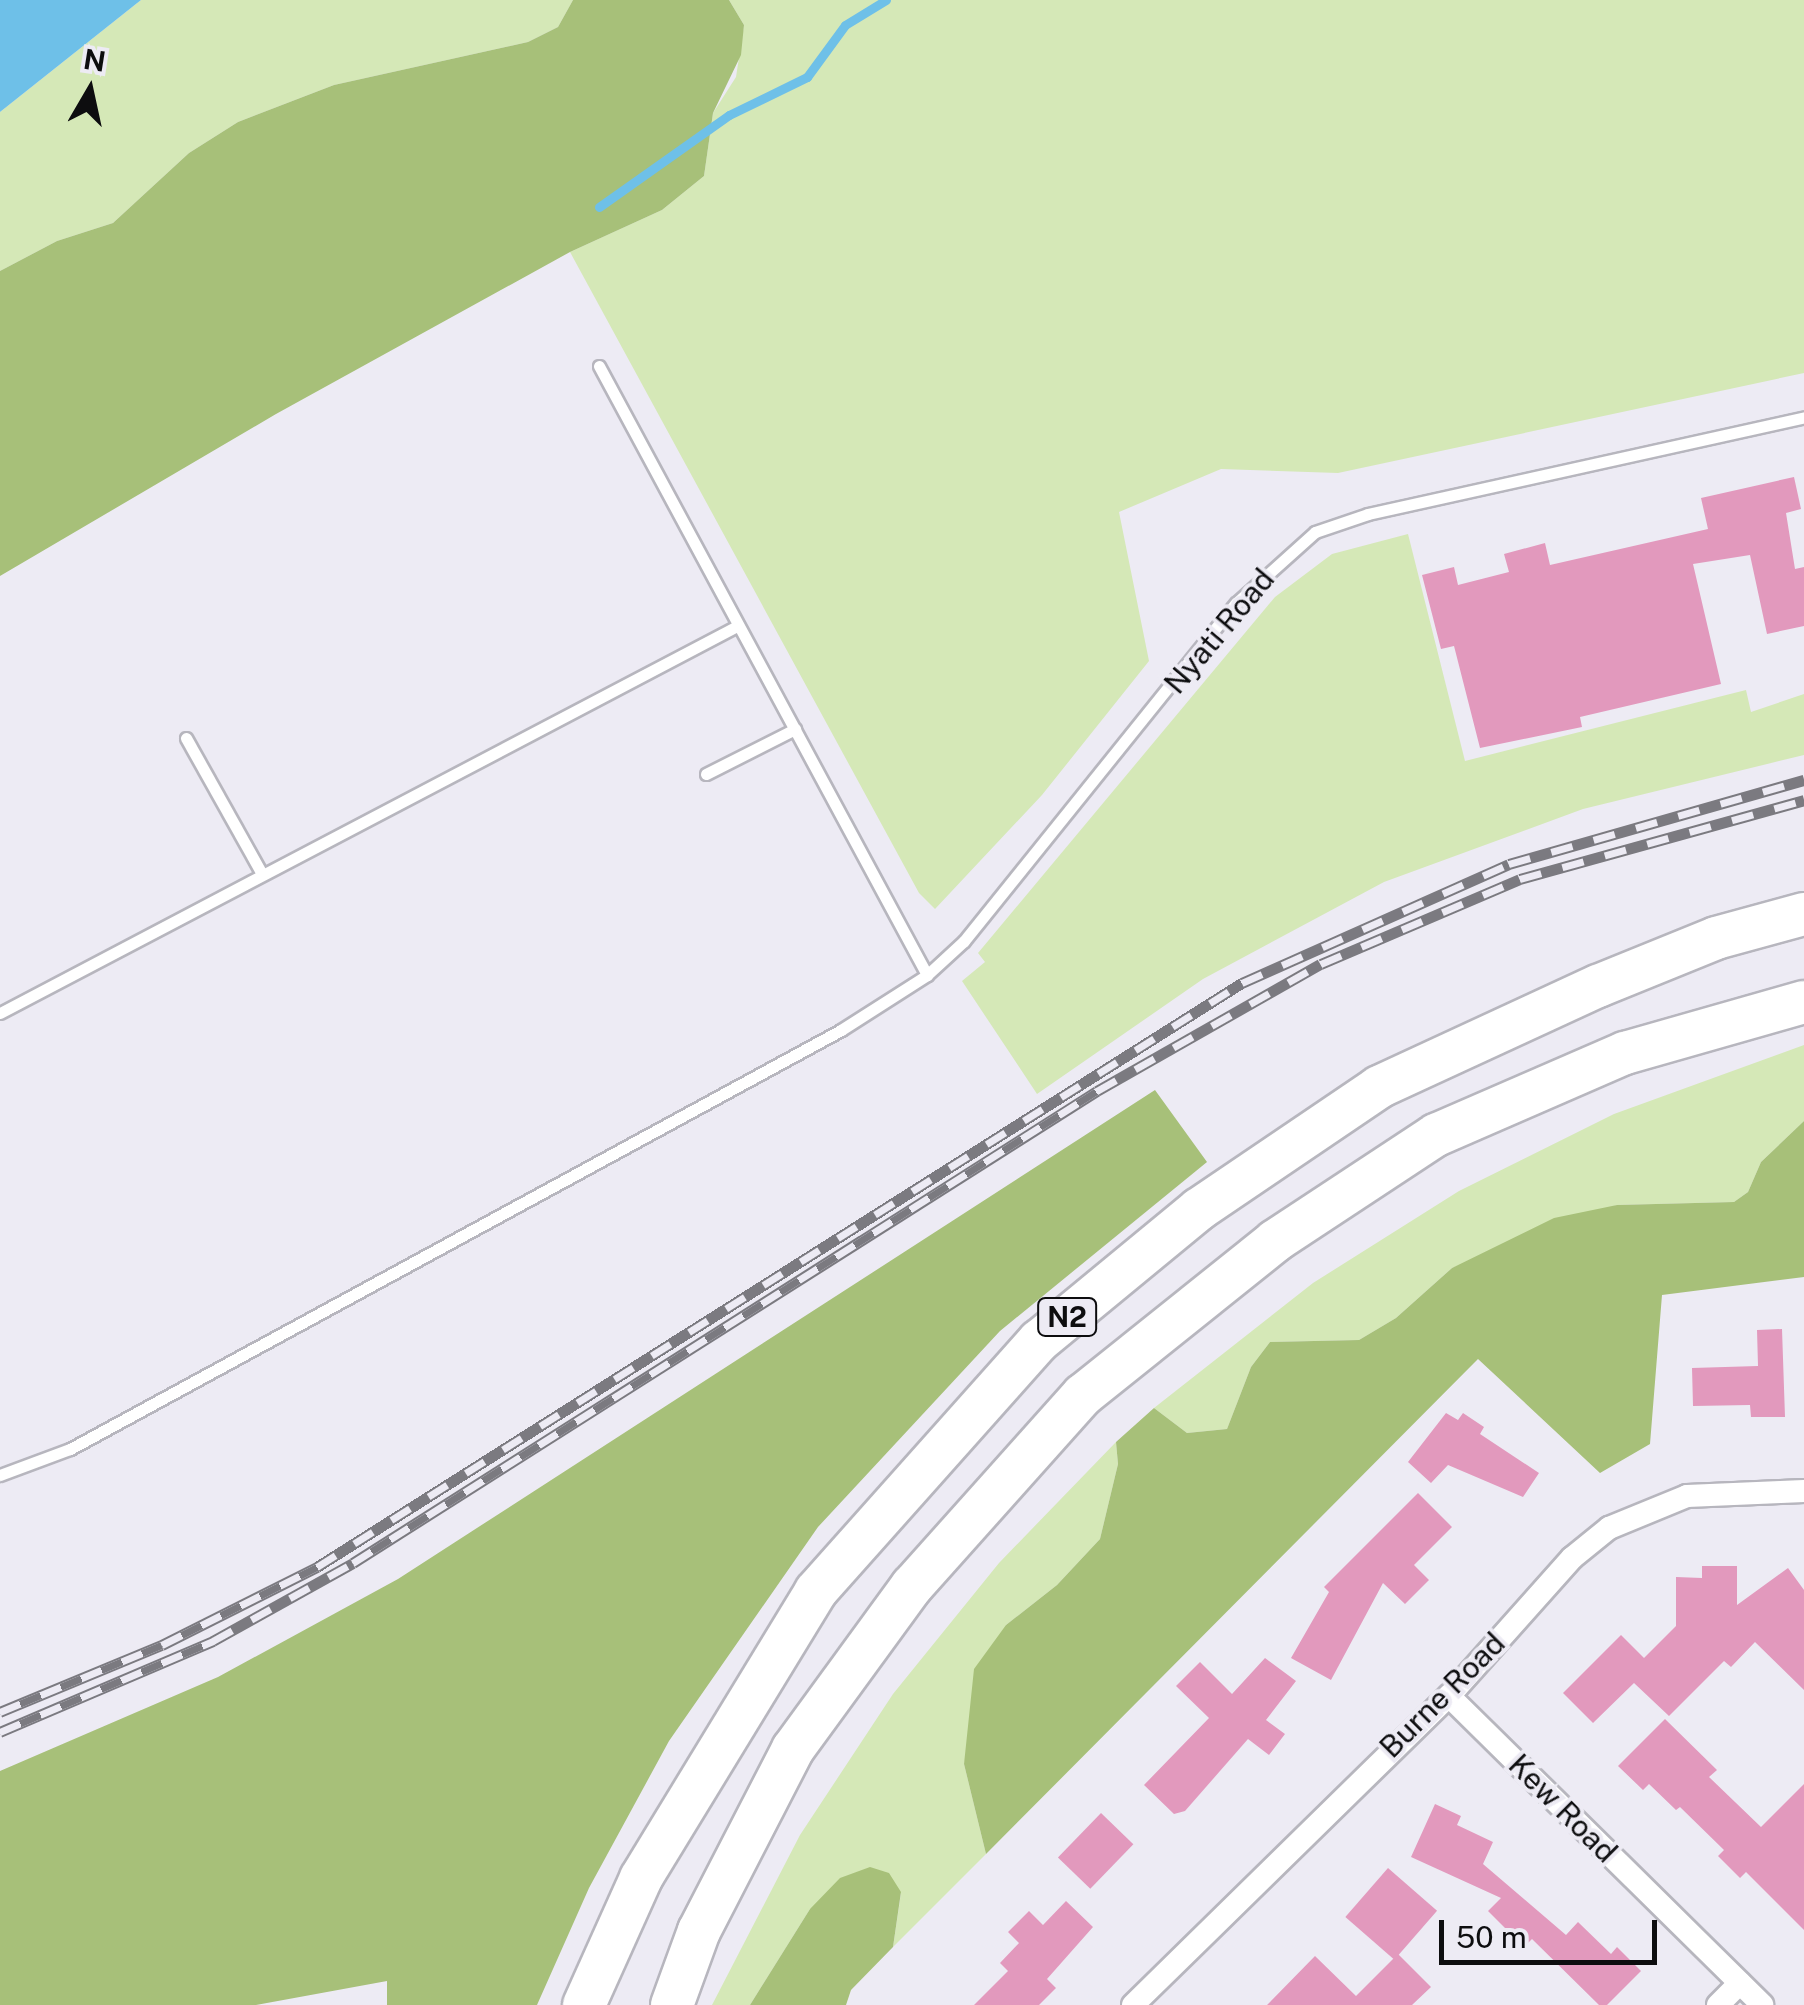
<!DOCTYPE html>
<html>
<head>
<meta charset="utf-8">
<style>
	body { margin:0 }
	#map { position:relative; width:1804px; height:2005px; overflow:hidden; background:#edebf4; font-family:"Public Sans",sans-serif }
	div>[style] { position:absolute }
	.green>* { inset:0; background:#d5e8b7 }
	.forest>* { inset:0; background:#a7c079 }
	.water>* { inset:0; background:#6ec0e8 }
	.stream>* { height:9px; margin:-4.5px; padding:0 4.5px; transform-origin:4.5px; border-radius:4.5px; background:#6ec0e8 }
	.building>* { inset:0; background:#e299bd; transform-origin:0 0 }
	.roads { filter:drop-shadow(2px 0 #b7b6be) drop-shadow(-2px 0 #b7b6be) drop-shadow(0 2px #b7b6be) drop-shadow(0 -2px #b7b6be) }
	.service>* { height:11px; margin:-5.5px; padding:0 5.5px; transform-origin:5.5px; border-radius:5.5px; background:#fff }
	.minor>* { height:22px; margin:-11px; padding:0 11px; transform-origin:11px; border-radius:11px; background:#fff }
	.motorway>* { height:42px; margin:-21px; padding:0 21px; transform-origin:21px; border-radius:21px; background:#fff }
	.rail>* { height:11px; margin-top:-5.5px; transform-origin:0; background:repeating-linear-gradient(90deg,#edebf4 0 22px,#7b7a80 0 44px); box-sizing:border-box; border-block:2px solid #7b7a80 }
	span { translate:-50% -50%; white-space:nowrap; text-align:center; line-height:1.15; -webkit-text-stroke:8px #edebf4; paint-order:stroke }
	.shield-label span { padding:2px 8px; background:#edebf4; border:2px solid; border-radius:8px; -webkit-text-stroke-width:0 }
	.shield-label { font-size:28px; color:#0d0d0f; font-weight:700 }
	.street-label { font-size:30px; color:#0d0d0f }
	.north { position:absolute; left:40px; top:40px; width:100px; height:100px; -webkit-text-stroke:8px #edebf4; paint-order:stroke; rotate:9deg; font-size:28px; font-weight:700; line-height:40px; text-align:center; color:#0d0d0f }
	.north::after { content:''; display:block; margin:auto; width:35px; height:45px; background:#0d0d0f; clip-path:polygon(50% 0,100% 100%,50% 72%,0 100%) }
	.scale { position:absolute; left:1439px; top:1920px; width:218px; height:45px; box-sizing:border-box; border:5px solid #0d0d0f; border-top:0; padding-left:12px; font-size:30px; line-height:35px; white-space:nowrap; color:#0d0d0f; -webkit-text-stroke:8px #edebf4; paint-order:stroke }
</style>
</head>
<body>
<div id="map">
	<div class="green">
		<i style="clip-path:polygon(141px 0,573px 0,558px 27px,528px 42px,334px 85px,238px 122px,189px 153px,113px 223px,57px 241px,0 271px,0 112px)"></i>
		<i style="clip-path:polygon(729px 0,1804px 0,1804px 373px,1338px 473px,1221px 469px,1119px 512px,1149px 661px,1042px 795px,935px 909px,919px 893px,570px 252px,662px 210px,704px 176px,713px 113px,736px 77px,744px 25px)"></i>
		<i style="clip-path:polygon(1408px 534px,1465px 761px,1746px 690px,1751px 712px,1804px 694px,1804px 755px,1583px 809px,1384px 882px,1203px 979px,1037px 1094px,962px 981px,985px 962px,978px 953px,1275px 597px,1332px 554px)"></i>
		<i style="clip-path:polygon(1804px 1045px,1804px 1121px,1761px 1162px,1748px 1192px,1734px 1202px,1617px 1205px,1452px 1268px,1396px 1318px,1359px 1340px,1270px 1342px,1251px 1367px,1227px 1429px,1187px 1433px,1154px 1408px,1313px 1283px,1459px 1191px,1614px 1114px)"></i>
		<i style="clip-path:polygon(1116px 1442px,1118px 1464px,1100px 1539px,1057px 1585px,1006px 1625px,964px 1764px,986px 1854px,893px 1947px,901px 1893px,810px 1909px,750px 2005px,712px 2005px,800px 1835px,893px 1694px,999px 1563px)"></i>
	</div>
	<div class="forest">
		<i style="clip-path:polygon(573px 0,729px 0,744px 25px,741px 55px,713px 113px,704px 176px,662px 210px,570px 252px,276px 414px,0 576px,0 271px,57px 241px,113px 223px,189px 153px,238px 122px,334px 85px,528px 42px,558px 27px)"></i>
		<i style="clip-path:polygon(1155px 1090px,1207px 1162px,1000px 1331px,818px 1527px,669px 1741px,589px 1888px,537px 2005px,387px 2005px,387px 1981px,256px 2005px,0 2005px,0 1771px,218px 1677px,398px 1579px)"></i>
		<i style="clip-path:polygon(1804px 1121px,1804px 1277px,1662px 1295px,1650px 1444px,1600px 1473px,1478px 1359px,986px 1854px,964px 1764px,974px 1669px,1006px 1625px,1057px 1585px,1100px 1539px,1118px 1464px,1116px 1442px,1154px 1408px,1187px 1433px,1227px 1429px,1251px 1367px,1270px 1342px,1359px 1340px,1396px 1318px,1452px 1268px,1554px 1218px,1617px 1205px,1734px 1202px,1748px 1192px,1761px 1162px)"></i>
		<i style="clip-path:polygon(870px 1867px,889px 1873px,901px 1892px,893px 1947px,851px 1990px,846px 2005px,750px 2005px,810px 1909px,840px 1878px)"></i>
	</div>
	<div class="water">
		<i style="clip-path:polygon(0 0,141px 0,0 112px)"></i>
	</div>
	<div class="stream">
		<i style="left:599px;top:207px;width:159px;rotate:-35.3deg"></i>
		<i style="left:729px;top:115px;width:87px;rotate:-26deg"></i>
		<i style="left:807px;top:77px;width:64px;rotate:-53.8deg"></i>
		<i style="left:845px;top:25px;width:48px;rotate:-31.4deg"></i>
	</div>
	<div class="building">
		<i style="clip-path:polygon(1794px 477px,1801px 509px,1786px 513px,1795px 569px,1804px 567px,1804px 626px,1767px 634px,1750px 555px,1693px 564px,1721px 684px,1580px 717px,1582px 727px,1480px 748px,1454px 646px,1441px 649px,1422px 575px,1454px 567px,1458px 585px,1509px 572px,1504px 554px,1545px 543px,1550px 565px,1708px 529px,1701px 498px)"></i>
		<i style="clip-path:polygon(1782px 1329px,1785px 1417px,1751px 1417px,1750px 1405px,1693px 1406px,1692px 1368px,1758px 1366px,1757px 1330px)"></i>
		<i style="clip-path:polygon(1446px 1413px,1458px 1420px,1463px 1413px,1484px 1427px,1480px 1434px,1539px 1473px,1523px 1497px,1448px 1465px,1431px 1483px,1408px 1462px)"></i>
		<i style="clip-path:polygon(1418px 1493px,1452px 1527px,1414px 1565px,1429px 1580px,1405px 1604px,1383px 1583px,1331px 1680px,1291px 1658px,1329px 1592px,1324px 1587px)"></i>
		<i style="clip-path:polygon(1702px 1566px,1737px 1566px,1737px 1605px,1788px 1568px,1804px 1590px,1804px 1690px,1755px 1642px,1731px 1667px,1724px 1661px,1669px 1716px,1634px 1683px,1593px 1723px,1563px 1693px,1621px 1635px,1644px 1658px,1676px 1626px,1676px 1577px,1702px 1578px)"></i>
		<i style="clip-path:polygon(1265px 1658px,1296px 1681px,1266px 1720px,1285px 1734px,1269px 1755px,1248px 1739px,1185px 1811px,1174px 1814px,1144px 1785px,1209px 1718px,1176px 1686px,1200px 1662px,1232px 1694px)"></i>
		<i style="clip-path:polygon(1665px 1719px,1717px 1770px,1709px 1777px,1761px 1827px,1804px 1784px,1804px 1930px,1746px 1872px,1740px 1878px,1718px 1856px,1724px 1850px,1680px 1807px,1676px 1810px,1649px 1784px,1643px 1790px,1618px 1766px)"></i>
		<i style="clip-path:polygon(1435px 1804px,1461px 1816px,1457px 1825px,1493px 1842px,1483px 1864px,1566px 1935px,1578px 1922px,1611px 1954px,1617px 1947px,1641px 1971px,1607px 2005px,1599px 2005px,1532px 1939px,1524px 1947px,1488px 1911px,1501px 1898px,1411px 1857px)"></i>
		<i style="left:1101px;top:1813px;width:45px;height:62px;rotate:44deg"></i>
		<i style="left:1388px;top:1868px;width:65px;height:65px;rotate:41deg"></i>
		<i style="clip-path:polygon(1066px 1901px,1093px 1927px,1047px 1979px,1056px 1988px,1039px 2005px,974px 2005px,1008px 1971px,1000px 1963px,1019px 1943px,1008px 1932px,1029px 1911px,1043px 1925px)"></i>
		<i style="clip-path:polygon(1398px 1954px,1431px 1987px,1412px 2005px,1267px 2005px,1315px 1956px,1356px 1996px)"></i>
	</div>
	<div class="roads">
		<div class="service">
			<i style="left:599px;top:366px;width:692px;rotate:61.69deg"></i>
			<i style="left:186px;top:738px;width:156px;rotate:60.8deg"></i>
			<i style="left:706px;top:774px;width:100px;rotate:-26.8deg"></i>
			<i style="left:0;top:1013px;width:832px;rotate:-27.7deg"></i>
			<i style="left:0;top:1475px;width:75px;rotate:-20.4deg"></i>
			<i style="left:70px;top:1449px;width:877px;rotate:-28.52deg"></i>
			<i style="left:841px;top:1030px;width:102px;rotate:-32.6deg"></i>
			<i style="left:927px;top:975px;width:50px;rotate:-42.6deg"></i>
			<i style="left:964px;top:941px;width:434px;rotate:-51.2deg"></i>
			<i style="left:1236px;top:603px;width:106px;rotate:-41.9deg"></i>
			<i style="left:1315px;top:532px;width:56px;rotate:-18.8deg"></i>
			<i style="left:1368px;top:514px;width:447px;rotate:-12.5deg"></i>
		</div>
		<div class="minor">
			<i style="left:1449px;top:1696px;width:440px;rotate:44.6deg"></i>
			<i style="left:1133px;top:2005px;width:442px;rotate:-44.4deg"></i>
			<i style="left:1449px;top:1696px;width:185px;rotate:-48.3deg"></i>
			<i style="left:1572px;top:1558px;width:48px;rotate:-39deg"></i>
			<i style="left:1609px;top:1528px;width:84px;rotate:-22.3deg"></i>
			<i style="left:1687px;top:1496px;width:117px;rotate:-2.4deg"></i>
			<i style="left:1718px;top:2005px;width:31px;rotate:-45deg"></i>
		</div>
		<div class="motorway">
			<i style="left:584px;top:2005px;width:139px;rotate:-65.8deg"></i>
			<i style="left:641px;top:1878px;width:336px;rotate:-58.6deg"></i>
			<i style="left:816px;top:1591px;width:335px;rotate:-48.3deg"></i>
			<i style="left:1039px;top:1341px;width:207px;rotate:-39.5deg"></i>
			<i style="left:1199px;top:1209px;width:217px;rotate:-34.1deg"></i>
			<i style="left:1379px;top:1087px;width:241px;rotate:-24.8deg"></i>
			<i style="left:1598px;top:986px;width:127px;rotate:-22.1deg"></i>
			<i style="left:1716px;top:938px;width:91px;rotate:-15.3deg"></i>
			<i style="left:672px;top:2005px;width:79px;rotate:-70deg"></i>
			<i style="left:699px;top:1931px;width:205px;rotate:-62.7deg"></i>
			<i style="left:793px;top:1749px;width:202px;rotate:-53.9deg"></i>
			<i style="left:912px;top:1586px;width:256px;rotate:-48.2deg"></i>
			<i style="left:1083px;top:1395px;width:246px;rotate:-38.7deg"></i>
			<i style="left:1275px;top:1241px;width:193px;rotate:-33.4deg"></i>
			<i style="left:1436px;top:1135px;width:206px;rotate:-23.5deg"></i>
			<i style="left:1625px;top:1053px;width:186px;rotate:-15.9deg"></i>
		</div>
	</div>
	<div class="rail">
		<i style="left:0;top:1712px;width:175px;rotate:-22.5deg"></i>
		<i style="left:162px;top:1645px;width:174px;rotate:-26.7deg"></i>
		<i style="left:317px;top:1567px;width:1094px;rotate:-32.27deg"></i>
		<i style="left:1242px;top:983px;width:292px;rotate:-24deg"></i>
		<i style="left:1509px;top:864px;width:307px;rotate:-15.9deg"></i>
		<i style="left:0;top:1732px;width:232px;rotate:-23.1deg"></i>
		<i style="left:213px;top:1641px;width:160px;rotate:-29.1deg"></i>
		<i style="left:353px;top:1563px;width:881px;rotate:-32.39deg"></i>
		<i style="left:1097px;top:1091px;width:257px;rotate:-29.6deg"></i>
		<i style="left:1321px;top:964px;width:216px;rotate:-23.1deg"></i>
		<i style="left:1520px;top:879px;width:295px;rotate:-15.5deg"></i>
	</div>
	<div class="shield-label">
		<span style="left:1067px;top:1317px">N2</span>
	</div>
	<div class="street-label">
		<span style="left:1219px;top:631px;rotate:-50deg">Nyati Road</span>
		<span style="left:1442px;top:1695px;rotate:-45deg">Burne Road</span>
		<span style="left:1563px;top:1808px;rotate:45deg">Kew Road</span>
	</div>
	<div class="north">N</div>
	<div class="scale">50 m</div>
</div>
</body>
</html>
